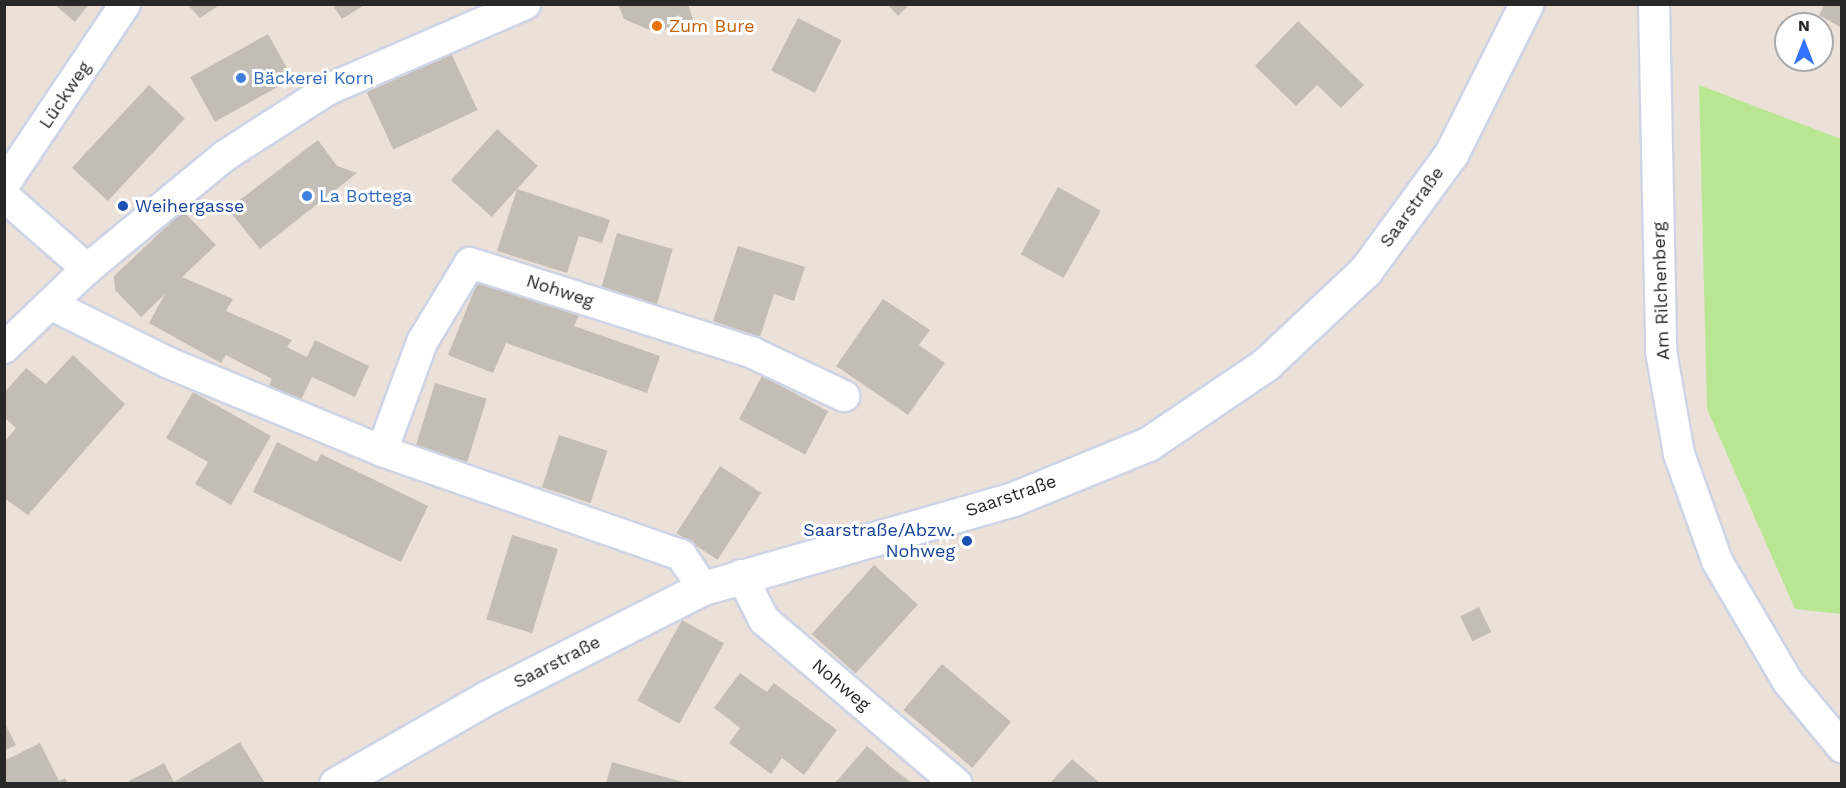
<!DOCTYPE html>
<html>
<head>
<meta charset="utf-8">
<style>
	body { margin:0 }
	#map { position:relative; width:1846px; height:788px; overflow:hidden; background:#ece1d9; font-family:"Work Sans",sans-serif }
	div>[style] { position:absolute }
	.green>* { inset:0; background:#b9e692 }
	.building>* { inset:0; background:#c3bdb5; transform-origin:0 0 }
	.roads { filter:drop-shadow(2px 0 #ced4e3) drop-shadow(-2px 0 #ced4e3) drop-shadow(0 2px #ced4e3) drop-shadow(0 -2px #ced4e3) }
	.street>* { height:30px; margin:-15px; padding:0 15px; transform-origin:15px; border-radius:15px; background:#fff }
	.secondary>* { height:33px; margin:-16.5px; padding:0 16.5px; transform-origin:16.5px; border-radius:16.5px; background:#fff }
	.dots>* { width:16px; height:16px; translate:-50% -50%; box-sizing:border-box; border:3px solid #fff; border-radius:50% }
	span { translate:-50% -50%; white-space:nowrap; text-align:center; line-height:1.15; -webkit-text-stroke:6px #fff; paint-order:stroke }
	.food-label { font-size:18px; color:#c56008 }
	.left { translate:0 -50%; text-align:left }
	.shop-label { font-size:18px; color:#366cbe }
	.street-label { font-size:18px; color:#282828 }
	.transit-label { font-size:18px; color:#164399 }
	.right { translate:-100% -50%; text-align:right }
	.frame { position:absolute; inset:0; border:6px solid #282828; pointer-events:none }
	.north { position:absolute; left:1774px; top:12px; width:60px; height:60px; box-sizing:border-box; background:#fff; border:2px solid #a9a9a9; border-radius:50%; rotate:0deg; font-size:16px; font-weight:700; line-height:24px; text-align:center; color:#282828 }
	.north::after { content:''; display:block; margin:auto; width:21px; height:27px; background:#3371ff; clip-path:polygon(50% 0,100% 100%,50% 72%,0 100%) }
</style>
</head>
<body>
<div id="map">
	<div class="green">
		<i style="clip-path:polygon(1699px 85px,1841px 139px,1841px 614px,1795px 609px,1707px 409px)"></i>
	</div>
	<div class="building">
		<i style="clip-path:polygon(54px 4px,89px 4px,75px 22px)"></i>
		<i style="clip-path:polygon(187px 4px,221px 4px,200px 18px)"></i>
		<i style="clip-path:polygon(332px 4px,366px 4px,342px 19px)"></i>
		<i style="clip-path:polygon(618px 4px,688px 4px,693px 19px,656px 33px,624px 19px)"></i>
		<i style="clip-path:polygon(887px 4px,910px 4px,898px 16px)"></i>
		<i style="clip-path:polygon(1825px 4px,1842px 4px,1842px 28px,1819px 15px)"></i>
		<i style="left:798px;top:18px;width:49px;height:59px;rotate:27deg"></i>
		<i style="clip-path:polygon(1298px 21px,1364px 85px,1341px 108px,1317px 85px,1296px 106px,1255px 66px)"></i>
		<i style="left:268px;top:34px;width:51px;height:89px;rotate:61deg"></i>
		<i style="left:451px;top:53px;width:63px;height:93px;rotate:65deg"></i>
		<i style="left:149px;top:85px;width:49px;height:113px;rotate:43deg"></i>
		<i style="left:497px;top:129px;width:55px;height:69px;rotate:42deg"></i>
		<i style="clip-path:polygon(318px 140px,337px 166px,357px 173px,260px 249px,228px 209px)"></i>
		<i style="left:1058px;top:187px;width:49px;height:77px;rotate:29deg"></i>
		<i style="clip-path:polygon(517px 189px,610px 220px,602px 243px,579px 236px,567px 273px,497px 251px)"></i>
		<i style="clip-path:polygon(183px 211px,216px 245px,182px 277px,233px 299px,226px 311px,292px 340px,287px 347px,307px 357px,315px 340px,369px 366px,355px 397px,312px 377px,300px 402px,268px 387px,272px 379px,226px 355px,221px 363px,149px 323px,165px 294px,141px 317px,115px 290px,114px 276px)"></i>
		<i style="left:617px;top:233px;width:58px;height:59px;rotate:16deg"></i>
		<i style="clip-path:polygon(738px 246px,805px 267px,794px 301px,774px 294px,760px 337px,713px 321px)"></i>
		<i style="clip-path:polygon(480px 276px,579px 316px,574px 326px,660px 356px,647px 393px,506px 343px,493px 373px,448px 355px)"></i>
		<i style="clip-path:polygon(883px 299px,930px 330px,919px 345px,945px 363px,908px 415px,836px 366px)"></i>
		<i style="clip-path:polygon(73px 355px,125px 404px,28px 515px,4px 498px,4px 442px,16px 428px,4px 417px,4px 393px,26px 368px,46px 384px)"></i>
		<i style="left:762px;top:376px;width:75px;height:49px;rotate:28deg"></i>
		<i style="left:435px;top:383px;width:54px;height:71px;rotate:17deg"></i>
		<i style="clip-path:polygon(193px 392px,271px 436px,231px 505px,195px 484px,208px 462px,166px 438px)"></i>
		<i style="left:559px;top:435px;width:51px;height:55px;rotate:18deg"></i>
		<i style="clip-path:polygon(277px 442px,317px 462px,321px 454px,428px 506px,401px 562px,253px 492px)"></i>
		<i style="left:720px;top:466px;width:49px;height:80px;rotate:33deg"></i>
		<i style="left:512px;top:535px;width:48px;height:88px;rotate:17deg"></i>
		<i style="left:874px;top:565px;width:59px;height:93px;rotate:42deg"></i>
		<i style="left:1479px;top:607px;width:28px;height:21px;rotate:64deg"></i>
		<i style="left:682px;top:620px;width:48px;height:92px;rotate:29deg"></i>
		<i style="left:942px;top:664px;width:90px;height:60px;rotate:40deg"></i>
		<i style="clip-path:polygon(740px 673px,767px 692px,774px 683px,837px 730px,804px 775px,782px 758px,771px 774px,729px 743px,740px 728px,714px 708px)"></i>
		<i style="clip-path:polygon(4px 722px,16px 745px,4px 751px)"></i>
		<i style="clip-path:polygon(240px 742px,265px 783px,131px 783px,129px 781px,164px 763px,174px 782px)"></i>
		<i style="clip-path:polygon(40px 743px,59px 781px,65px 778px,68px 783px,6px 783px,4px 761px)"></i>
		<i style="clip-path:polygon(867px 746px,896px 771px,912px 783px,835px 783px)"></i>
		<i style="clip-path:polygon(1072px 759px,1100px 783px,1050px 783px)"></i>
		<i style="clip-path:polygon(612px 762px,686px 783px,606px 783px)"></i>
	</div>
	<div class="roads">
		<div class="street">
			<i style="left:1654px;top:4px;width:347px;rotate:88.8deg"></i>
			<i style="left:1661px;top:351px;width:105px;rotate:80.1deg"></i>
			<i style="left:1679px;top:454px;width:114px;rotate:70.4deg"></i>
			<i style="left:1717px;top:561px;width:140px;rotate:59.6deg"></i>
			<i style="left:1788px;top:682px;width:85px;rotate:50.3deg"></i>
			<i style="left:4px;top:185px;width:218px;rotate:-56.2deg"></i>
			<i style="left:4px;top:196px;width:111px;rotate:41.3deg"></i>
			<i style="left:54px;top:306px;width:128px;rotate:26.4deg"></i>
			<i style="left:169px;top:363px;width:230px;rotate:22.4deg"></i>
			<i style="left:382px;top:451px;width:317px;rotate:19.2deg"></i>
			<i style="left:681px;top:555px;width:40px;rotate:56deg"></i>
			<i style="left:4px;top:348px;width:115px;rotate:-43.6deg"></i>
			<i style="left:87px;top:269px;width:180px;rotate:-39.4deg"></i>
			<i style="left:226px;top:155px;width:122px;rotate:-32.7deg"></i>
			<i style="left:329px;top:89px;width:214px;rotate:-23.4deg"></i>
			<i style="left:382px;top:451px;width:116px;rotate:-69.8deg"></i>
			<i style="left:422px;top:342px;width:92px;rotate:-58.7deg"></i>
			<i style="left:470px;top:263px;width:297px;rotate:17.6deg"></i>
			<i style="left:753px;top:353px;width:101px;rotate:25.3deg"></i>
			<i style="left:741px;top:575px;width:51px;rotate:62.9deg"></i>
			<i style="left:764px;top:620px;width:253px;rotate:40.4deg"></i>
		</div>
		<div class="secondary">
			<i style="left:336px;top:784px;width:173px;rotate:-29.8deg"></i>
			<i style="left:486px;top:698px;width:243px;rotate:-26.9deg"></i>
			<i style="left:703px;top:588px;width:323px;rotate:-16deg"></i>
			<i style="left:1013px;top:499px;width:146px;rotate:-22.2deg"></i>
			<i style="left:1148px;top:444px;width:143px;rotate:-34.1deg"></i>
			<i style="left:1266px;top:364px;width:137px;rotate:-43.2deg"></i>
			<i style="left:1366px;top:270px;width:144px;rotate:-53.8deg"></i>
			<i style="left:1451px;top:154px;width:168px;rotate:-63.4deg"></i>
		</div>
	</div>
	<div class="dots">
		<i style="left:657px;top:26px;background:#e8710a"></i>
		<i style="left:241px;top:78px;background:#3f7fe0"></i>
		<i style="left:307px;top:196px;background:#3f7fe0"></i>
		<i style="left:123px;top:206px;background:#1a4fb4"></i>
		<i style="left:967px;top:541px;background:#1a4fb4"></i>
	</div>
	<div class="food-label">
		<span class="left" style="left:669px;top:26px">Zum Bure</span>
	</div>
	<div class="shop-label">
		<span class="left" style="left:253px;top:78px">Bäckerei Korn</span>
		<span class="left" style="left:319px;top:196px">La Bottega</span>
	</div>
	<div class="street-label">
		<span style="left:65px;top:95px;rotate:-56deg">Lückweg</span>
		<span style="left:1412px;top:207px;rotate:-54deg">Saarstraße</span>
		<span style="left:560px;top:291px;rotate:18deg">Nohweg</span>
		<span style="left:1661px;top:291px;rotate:-92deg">Am Rilchenberg</span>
		<span style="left:1011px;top:496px;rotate:-19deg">Saarstraße</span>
		<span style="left:557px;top:662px;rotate:-27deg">Saarstraße</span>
		<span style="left:841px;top:685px;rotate:40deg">Nohweg</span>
	</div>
	<div class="transit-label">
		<span class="left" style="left:135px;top:206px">Weihergasse</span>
		<span class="right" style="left:955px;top:541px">Saarstraße/Abzw.<br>Nohweg</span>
	</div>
	<div class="frame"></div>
	<div class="north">N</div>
</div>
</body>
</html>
